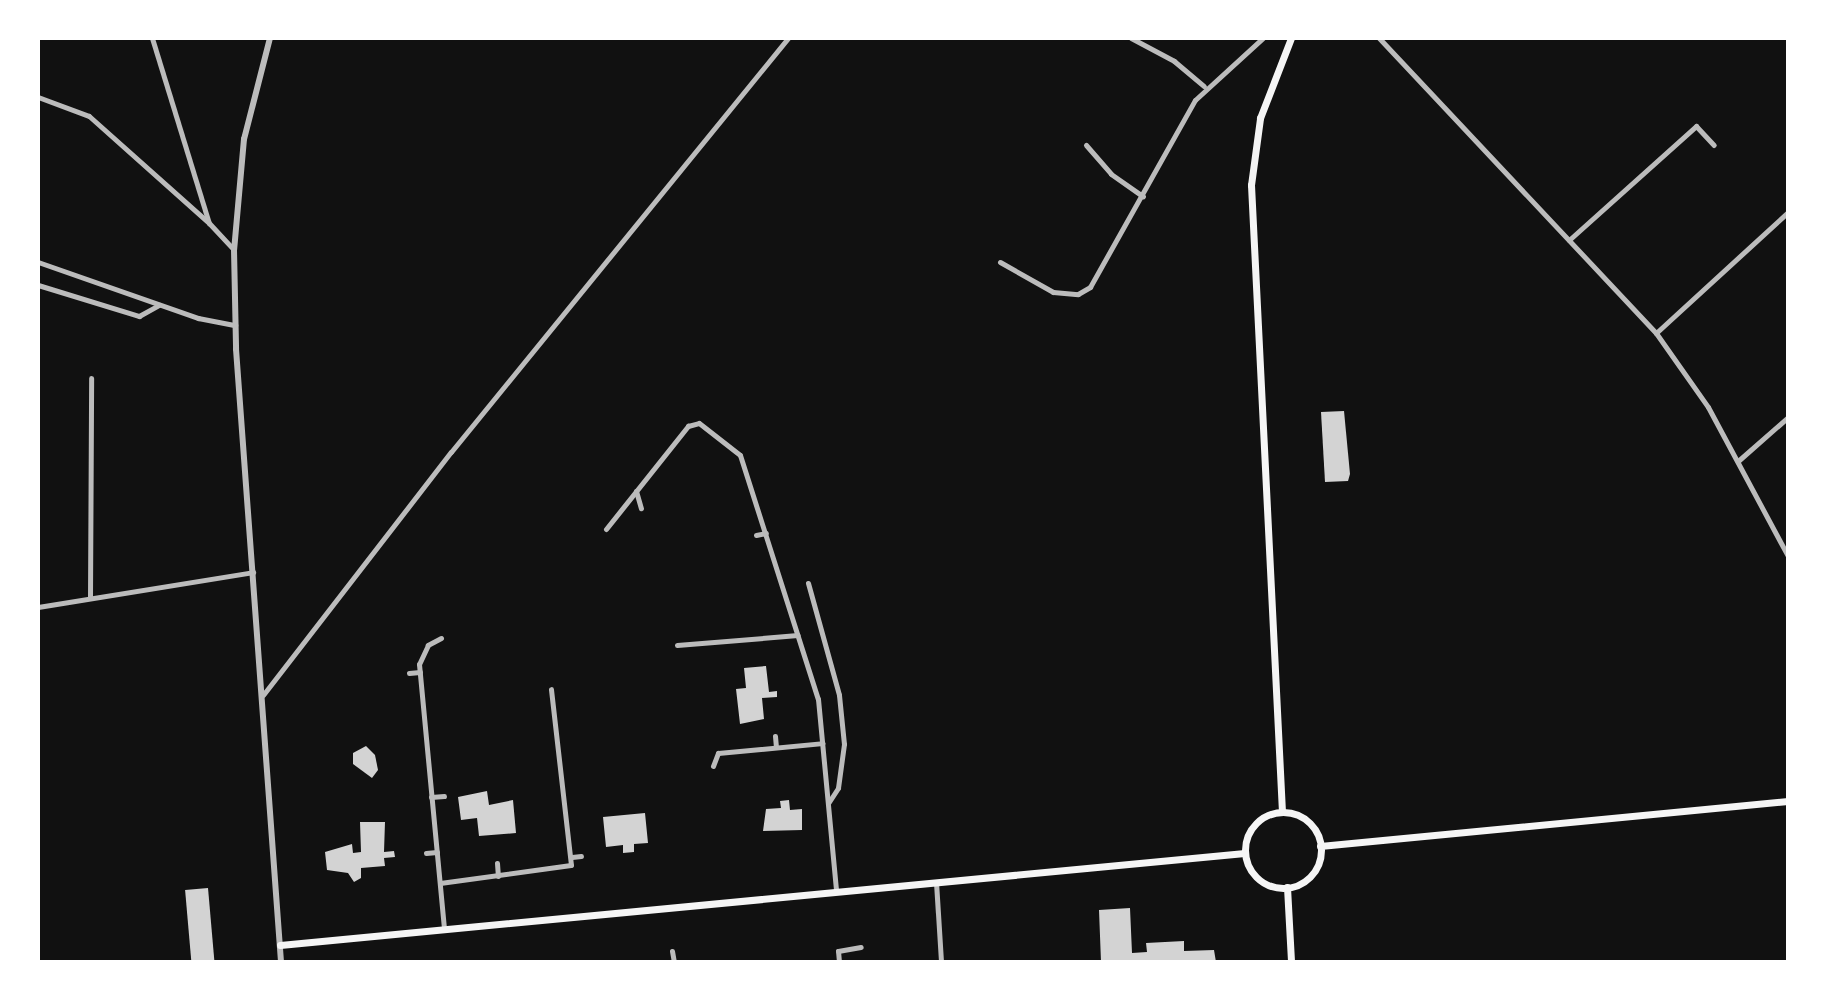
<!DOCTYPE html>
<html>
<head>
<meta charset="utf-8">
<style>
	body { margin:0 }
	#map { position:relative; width:1826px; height:1000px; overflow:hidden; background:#111; font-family:Roboto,sans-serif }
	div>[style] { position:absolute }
	.building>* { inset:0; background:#d3d3d3; transform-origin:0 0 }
	.minor>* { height:5px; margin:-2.5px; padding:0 2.5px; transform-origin:2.5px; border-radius:2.5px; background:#bcbcbc }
	.tertiary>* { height:6px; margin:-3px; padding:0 3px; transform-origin:3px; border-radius:3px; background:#bcbcbc }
	.secondary>* { height:7px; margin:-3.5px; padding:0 3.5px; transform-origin:3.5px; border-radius:3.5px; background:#f5f5f5 }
	.secondary>.ring { margin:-3.5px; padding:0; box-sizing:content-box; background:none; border:7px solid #f5f5f5; border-radius:50% }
	span { translate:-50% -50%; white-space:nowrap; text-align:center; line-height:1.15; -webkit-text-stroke:8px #fff; paint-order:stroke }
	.frame { position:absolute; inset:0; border:40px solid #fff; pointer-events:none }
</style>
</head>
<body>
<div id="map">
	<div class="building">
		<i style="clip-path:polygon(1344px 411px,1350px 474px,1348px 481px,1325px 482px,1321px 412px)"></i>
		<i style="clip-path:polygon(766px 666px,769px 692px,777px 691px,777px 697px,762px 698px,764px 719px,740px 724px,736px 689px,746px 688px,744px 668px)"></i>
		<i style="clip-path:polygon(366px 746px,375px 755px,378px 770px,372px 778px,353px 764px,353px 753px)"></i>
		<i style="clip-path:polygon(487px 791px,489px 805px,513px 800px,516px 833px,479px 836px,477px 818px,461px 820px,458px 797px)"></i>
		<i style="clip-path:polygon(789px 800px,790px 810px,802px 809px,802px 830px,763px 831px,766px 809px,781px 808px,780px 801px)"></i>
		<i style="clip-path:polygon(645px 813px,648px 843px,634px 844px,634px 852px,623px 853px,623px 845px,606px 847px,603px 817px)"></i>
		<i style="clip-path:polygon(360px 822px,385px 822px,384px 852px,394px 851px,395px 857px,384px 858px,385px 866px,361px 868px,361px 878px,354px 882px,348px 873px,327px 870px,325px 852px,352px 844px,353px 853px,361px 852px)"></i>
		<i style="left:208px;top:888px;width:74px;height:23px;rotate:85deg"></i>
		<i style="clip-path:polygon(1130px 908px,1132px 953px,1147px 952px,1146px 943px,1184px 941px,1184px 951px,1214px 950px,1216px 962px,1101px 962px,1099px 910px)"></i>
	</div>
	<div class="minor">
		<i style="left:152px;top:38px;width:194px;rotate:72.9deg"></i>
		<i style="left:209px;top:223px;width:35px;rotate:47deg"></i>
		<i style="left:1131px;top:38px;width:49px;rotate:28.1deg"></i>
		<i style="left:1174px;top:61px;width:39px;rotate:40deg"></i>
		<i style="left:1379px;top:38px;width:405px;rotate:46.8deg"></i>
		<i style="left:1656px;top:333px;width:90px;rotate:54.9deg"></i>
		<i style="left:1708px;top:407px;width:169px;rotate:61.8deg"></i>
		<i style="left:38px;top:97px;width:54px;rotate:20.4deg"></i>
		<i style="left:89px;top:116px;width:159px;rotate:41.7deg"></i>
		<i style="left:1086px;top:145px;width:38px;rotate:49deg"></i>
		<i style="left:1111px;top:174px;width:39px;rotate:35deg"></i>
		<i style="left:1569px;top:240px;width:171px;rotate:-41.9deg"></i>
		<i style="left:1696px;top:126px;width:26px;rotate:47deg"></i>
		<i style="left:38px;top:262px;width:170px;rotate:19.3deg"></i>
		<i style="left:198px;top:318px;width:38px;rotate:11deg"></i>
		<i style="left:1000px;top:262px;width:61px;rotate:29.5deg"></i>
		<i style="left:1053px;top:292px;width:25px;rotate:5deg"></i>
		<i style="left:1078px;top:294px;width:14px;rotate:-30deg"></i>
		<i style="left:1090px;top:287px;width:214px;rotate:-60.7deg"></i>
		<i style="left:1195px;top:100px;width:92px;rotate:-42.4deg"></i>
		<i style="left:38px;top:285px;width:106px;rotate:17.1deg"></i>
		<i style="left:139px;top:316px;width:23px;rotate:-29deg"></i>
		<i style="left:1656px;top:333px;width:179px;rotate:-42.5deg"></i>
		<i style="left:1738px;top:461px;width:67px;rotate:-41.3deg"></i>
		<i style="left:636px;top:491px;width:18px;rotate:74deg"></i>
		<i style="left:606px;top:529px;width:132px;rotate:-51.5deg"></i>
		<i style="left:688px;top:426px;width:11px;rotate:-15deg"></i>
		<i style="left:699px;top:423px;width:52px;rotate:38deg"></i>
		<i style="left:740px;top:455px;width:256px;rotate:72.3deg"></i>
		<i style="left:818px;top:699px;width:193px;rotate:84.6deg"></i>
		<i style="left:756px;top:535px;width:10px;rotate:-11deg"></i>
		<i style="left:808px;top:583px;width:116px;rotate:74.5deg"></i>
		<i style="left:839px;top:695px;width:49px;rotate:84.2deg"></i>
		<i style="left:844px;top:744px;width:44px;rotate:97.8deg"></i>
		<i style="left:838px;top:788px;width:17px;rotate:123deg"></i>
		<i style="left:90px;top:598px;width:220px;rotate:-89.7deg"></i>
		<i style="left:38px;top:607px;width:218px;rotate:-9.2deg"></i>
		<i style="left:441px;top:638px;width:15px;rotate:152deg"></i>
		<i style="left:428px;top:645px;width:21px;rotate:115deg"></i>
		<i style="left:419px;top:664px;width:265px;rotate:84.6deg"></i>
		<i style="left:677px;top:645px;width:121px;rotate:-4.7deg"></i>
		<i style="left:409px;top:673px;width:11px;rotate:-5deg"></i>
		<i style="left:263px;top:695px;width:307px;rotate:-52.3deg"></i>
		<i style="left:451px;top:452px;width:534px;rotate:-50.85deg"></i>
		<i style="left:775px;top:736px;width:11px;rotate:85deg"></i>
		<i style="left:713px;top:766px;width:14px;rotate:-69deg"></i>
		<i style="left:718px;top:753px;width:105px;rotate:-5.4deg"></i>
		<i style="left:431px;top:797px;width:13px;rotate:-4deg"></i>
		<i style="left:426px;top:853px;width:11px;rotate:-5deg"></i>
		<i style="left:572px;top:857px;width:9px;rotate:-6deg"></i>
		<i style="left:497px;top:863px;width:13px;rotate:86deg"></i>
		<i style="left:936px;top:882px;width:80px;rotate:86.4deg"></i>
		<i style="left:440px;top:883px;width:132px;rotate:-7.8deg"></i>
		<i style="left:571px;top:865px;width:177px;rotate:-96.5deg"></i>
		<i style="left:672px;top:951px;width:11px;rotate:80deg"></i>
		<i style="left:839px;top:962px;width:11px;rotate:-95deg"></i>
		<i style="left:838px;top:951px;width:23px;rotate:-10deg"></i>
	</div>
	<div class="tertiary">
		<i style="left:270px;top:38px;width:104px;rotate:104.4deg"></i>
		<i style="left:244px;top:139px;width:111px;rotate:95.1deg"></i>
		<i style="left:234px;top:250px;width:99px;rotate:88.8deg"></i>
		<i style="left:236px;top:349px;width:615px;rotate:85.8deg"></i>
	</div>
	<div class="secondary">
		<i style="left:1282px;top:812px;width:628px;rotate:-92.83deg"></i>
		<i style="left:1251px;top:185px;width:68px;rotate:-82.3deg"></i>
		<i style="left:1260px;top:118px;width:86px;rotate:-68.8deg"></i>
		<i class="ring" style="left:1245px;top:812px;width:69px;height:69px"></i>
		<i style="left:1320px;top:846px;width:470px;rotate:-5.5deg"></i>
		<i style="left:1287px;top:887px;width:75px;rotate:86.9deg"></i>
		<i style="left:280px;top:945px;width:969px;rotate:-5.45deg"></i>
	</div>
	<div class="frame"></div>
</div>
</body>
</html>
